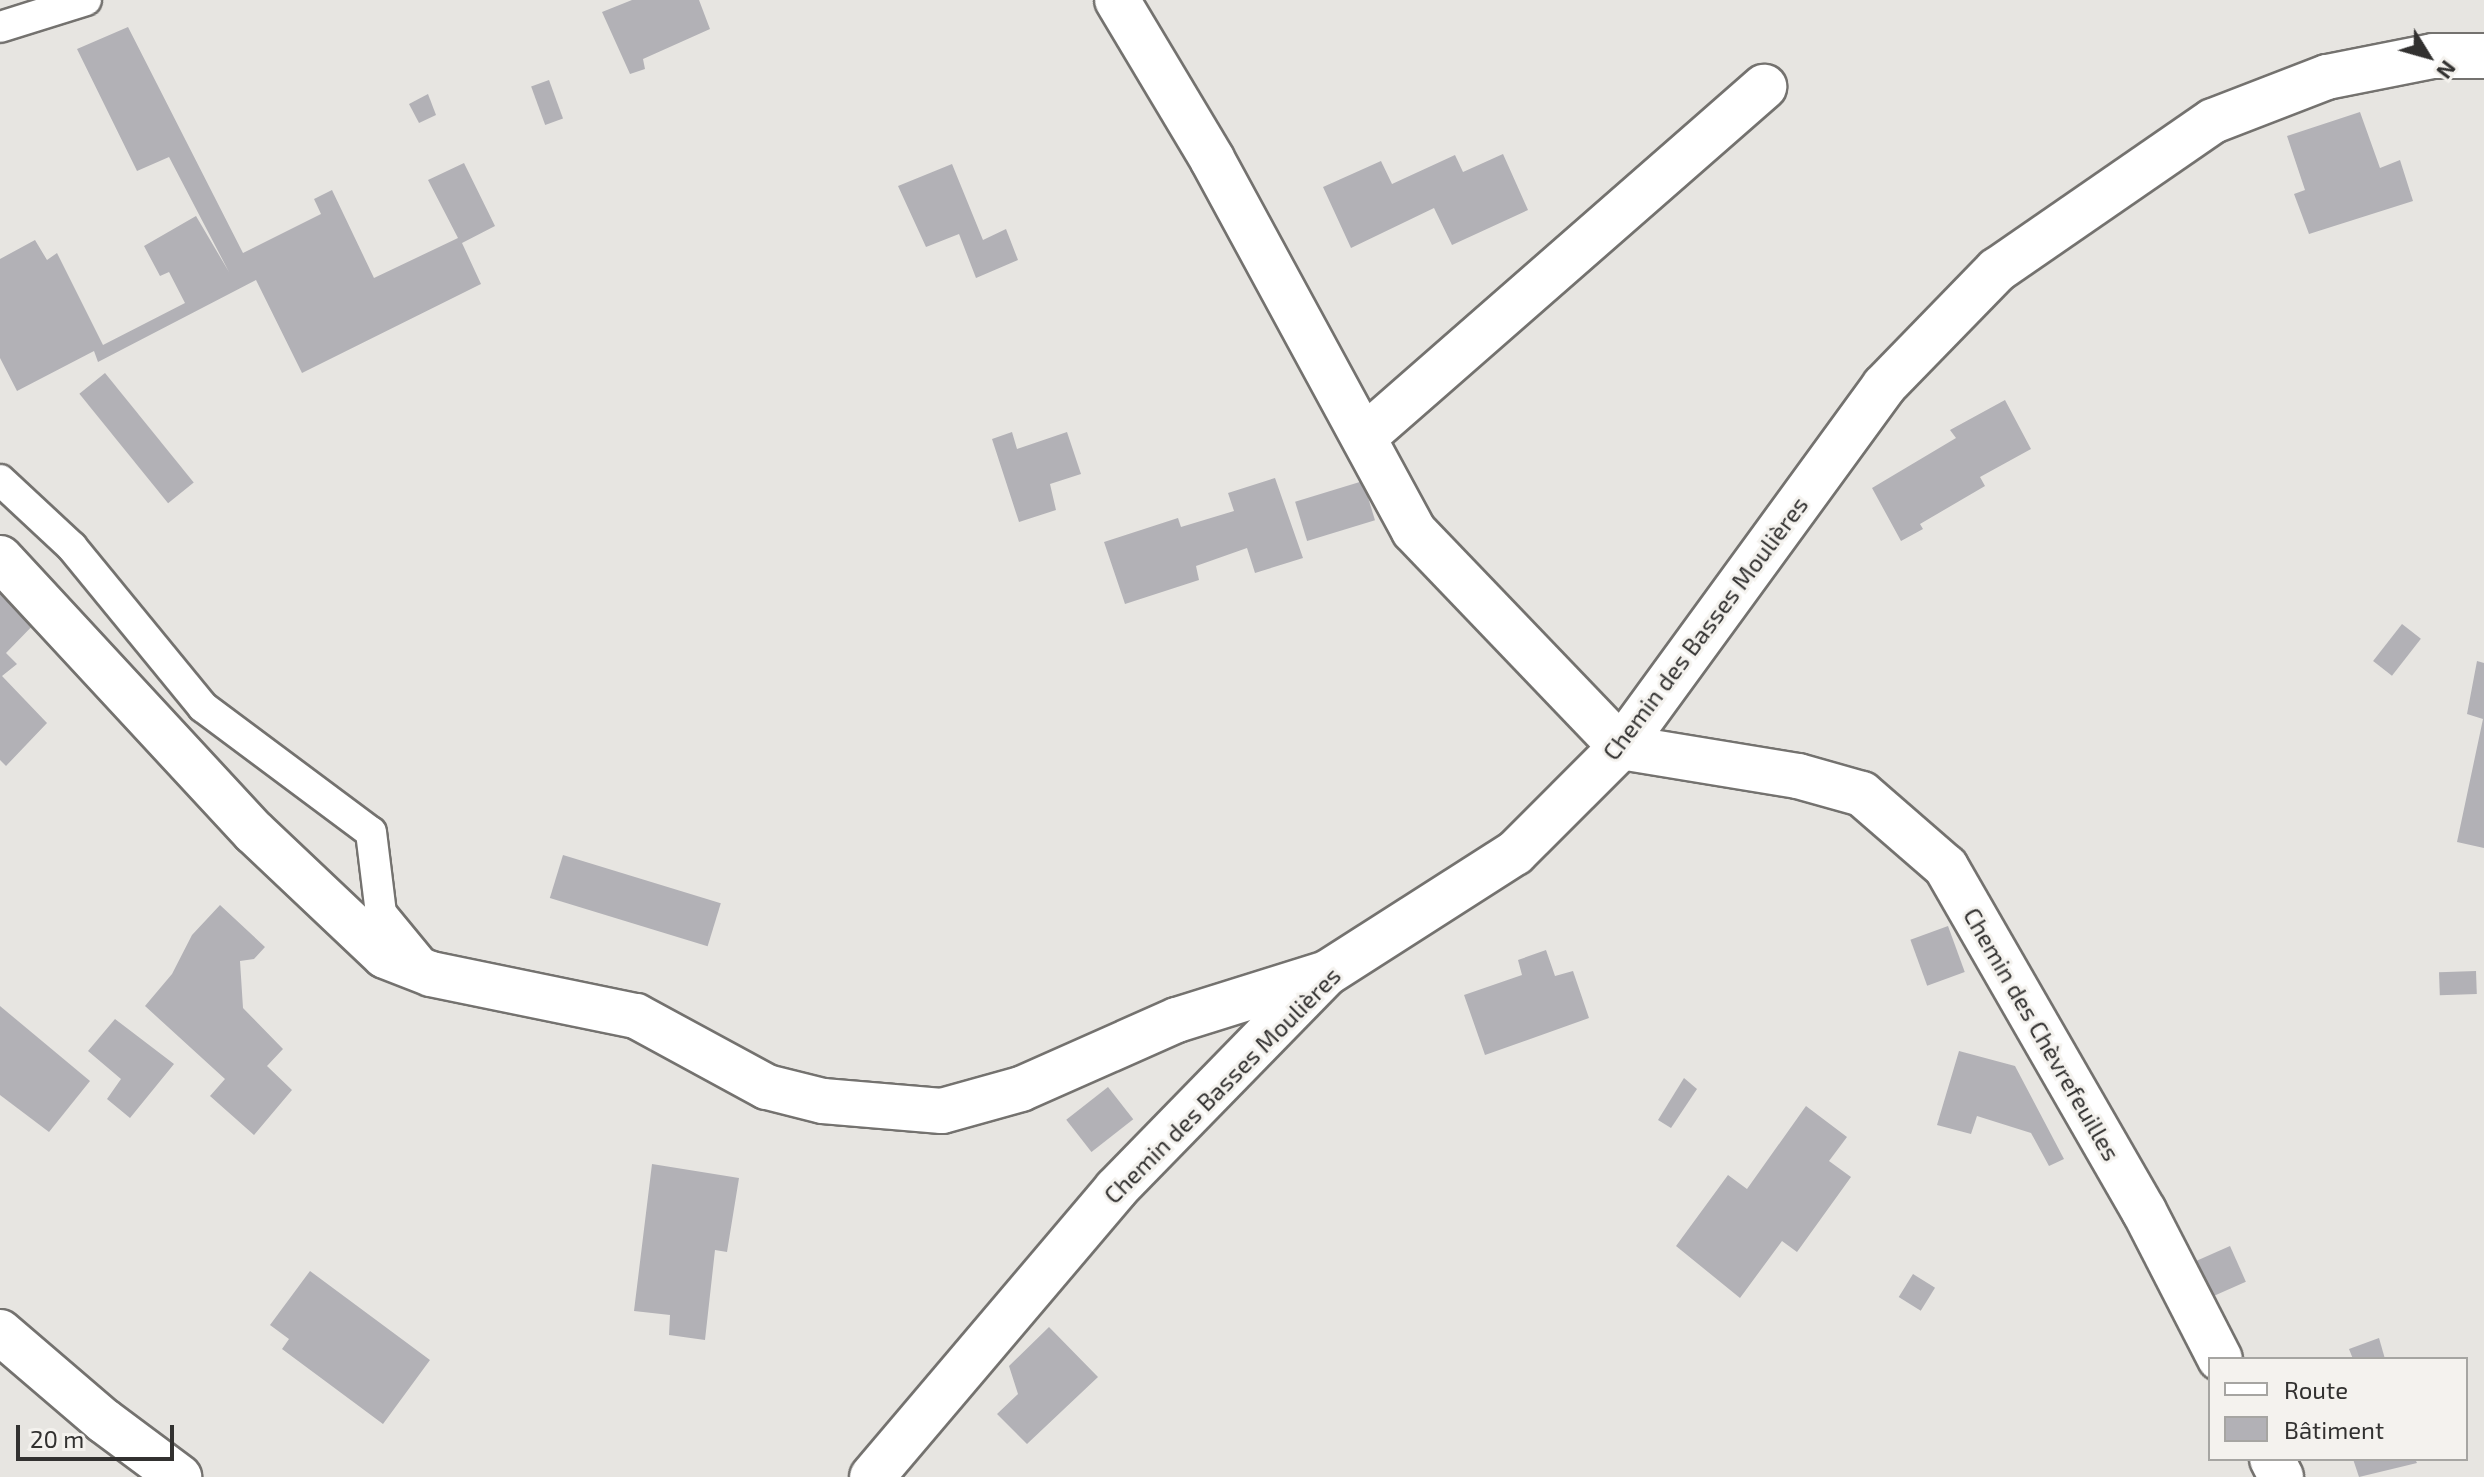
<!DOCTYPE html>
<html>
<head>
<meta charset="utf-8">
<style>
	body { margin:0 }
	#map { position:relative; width:2484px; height:1477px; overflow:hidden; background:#e7e5e1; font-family:"Exo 2",sans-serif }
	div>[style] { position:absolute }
	.building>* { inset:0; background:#b2b1b6; transform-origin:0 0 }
	.roads { filter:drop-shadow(2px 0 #74726f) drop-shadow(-2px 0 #74726f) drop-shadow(0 2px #74726f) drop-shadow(0 -2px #74726f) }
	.service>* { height:30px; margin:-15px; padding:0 15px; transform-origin:15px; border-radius:15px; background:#fff }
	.minor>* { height:44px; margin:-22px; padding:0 22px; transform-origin:22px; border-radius:22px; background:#fff }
	.tertiary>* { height:44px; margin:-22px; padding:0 22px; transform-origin:22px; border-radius:22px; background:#fff }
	span { translate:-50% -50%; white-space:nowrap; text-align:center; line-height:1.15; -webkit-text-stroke:6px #f4f2ee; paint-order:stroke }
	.street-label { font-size:24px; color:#323130 }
	.legend { position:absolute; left:2208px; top:1357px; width:260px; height:104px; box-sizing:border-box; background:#f4f2ee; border:2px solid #a6a5a2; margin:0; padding:10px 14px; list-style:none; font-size:24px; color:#323130 }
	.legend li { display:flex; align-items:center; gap:16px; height:40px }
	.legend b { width:40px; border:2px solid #a6a5a2 }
	.north { position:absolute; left:2388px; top:16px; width:80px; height:80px; -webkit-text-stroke:6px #f4f2ee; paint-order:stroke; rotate:127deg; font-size:22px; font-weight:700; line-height:32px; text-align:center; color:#323130 }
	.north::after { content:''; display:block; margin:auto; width:28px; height:36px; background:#323130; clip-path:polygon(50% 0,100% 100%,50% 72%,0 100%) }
	.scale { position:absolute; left:16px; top:1425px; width:158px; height:36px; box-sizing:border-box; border:4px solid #323130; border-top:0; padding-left:10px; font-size:24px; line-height:28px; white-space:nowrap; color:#323130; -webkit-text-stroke:6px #f4f2ee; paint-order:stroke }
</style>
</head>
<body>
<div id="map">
	<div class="building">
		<i style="clip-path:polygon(632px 0,699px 0,710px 29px,643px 59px,645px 69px,630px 74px,602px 12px)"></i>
		<i style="clip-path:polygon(128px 27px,243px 253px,321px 214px,314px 199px,332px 190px,374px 278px,458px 238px,428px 180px,464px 163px,495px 226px,462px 243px,481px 284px,302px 373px,256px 280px,98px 362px,94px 351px,17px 391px,0 358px,0 259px,35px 240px,47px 260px,57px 253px,103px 345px,185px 303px,169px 272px,160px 276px,144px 246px,196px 216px,229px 272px,169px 157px,137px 171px,77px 49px)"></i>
		<i style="left:549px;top:80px;width:41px;height:19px;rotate:70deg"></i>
		<i style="clip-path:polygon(428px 94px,436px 115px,419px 123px,409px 104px)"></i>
		<i style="clip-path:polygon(2360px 112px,2380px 168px,2400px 160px,2413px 201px,2309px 234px,2294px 194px,2305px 190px,2287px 136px)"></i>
		<i style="clip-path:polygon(1503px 154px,1528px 210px,1452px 245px,1434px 208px,1351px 248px,1323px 187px,1381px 161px,1392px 184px,1455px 155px,1463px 172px)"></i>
		<i style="clip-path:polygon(952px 164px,983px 240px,1006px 229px,1018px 260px,976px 278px,959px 234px,926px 247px,898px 186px)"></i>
		<i style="left:105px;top:373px;width:141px;height:33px;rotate:51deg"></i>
		<i style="clip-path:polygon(2005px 400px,2031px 449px,1980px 477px,1985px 486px,1920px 524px,1923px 529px,1901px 541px,1872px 488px,1956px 438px,1950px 430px)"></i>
		<i style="clip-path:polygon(1012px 432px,1017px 449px,1067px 432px,1081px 474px,1050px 484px,1056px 510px,1019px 522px,992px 439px)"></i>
		<i style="clip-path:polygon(1275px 478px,1303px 558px,1255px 573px,1247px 548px,1196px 566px,1199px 580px,1125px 604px,1104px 542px,1178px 518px,1181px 527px,1234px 511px,1228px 493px)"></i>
		<i style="left:1363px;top:481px;width:41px;height:71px;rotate:73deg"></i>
		<i style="clip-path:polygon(0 589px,42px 616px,6px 653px,17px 664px,2px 676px,47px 723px,6px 766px,0 760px)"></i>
		<i style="left:2402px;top:624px;width:24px;height:47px;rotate:38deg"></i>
		<i style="clip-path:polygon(2477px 661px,2484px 663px,2484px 848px,2457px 842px,2483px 719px,2467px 714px)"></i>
		<i style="left:563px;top:855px;width:165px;height:45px;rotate:17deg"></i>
		<i style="clip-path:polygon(220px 905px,265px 947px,254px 959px,240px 961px,243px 1008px,283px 1049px,267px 1066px,292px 1090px,254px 1135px,210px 1096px,225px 1079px,145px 1006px,172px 974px,192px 935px)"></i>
		<i style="left:1948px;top:926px;width:49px;height:40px;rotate:70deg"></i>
		<i style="clip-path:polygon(1546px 950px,1555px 976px,1573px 971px,1589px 1018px,1485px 1055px,1464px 995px,1522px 975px,1518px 960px)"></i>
		<i style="left:2476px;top:971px;width:23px;height:37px;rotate:88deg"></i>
		<i style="clip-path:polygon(0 1006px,90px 1081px,49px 1132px,0 1095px)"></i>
		<i style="clip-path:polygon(115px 1019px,174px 1064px,130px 1118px,107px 1099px,121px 1079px,88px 1051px)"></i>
		<i style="clip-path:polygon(1959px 1051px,2015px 1066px,2064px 1159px,2049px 1166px,2031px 1133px,1977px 1116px,1971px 1134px,1937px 1125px)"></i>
		<i style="clip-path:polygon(1684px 1078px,1697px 1089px,1671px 1128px,1658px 1120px)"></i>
		<i style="left:1108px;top:1087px;width:41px;height:53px;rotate:52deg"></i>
		<i style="clip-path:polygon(1806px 1106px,1847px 1137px,1829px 1161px,1851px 1177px,1797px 1252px,1782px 1241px,1740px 1298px,1676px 1246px,1728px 1175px,1747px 1189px)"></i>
		<i style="clip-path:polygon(652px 1164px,739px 1178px,727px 1252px,715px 1250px,705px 1340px,669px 1335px,670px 1315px,634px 1311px)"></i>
		<i style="left:2230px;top:1246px;width:39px;height:47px;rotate:66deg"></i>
		<i style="clip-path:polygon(310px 1271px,430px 1360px,383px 1424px,282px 1349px,289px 1339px,270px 1325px)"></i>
		<i style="left:1913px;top:1274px;width:26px;height:27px;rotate:32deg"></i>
		<i style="clip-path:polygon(1049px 1327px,1098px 1377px,1027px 1444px,997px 1414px,1018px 1394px,1009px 1366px)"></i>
		<i style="clip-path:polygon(2379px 1338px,2385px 1359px,2353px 1359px,2349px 1349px)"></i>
		<i style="clip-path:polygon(2353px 1459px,2415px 1459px,2417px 1463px,2359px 1477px)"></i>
	</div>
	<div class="roads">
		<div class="service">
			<i style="left:0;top:27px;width:90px;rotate:-17.4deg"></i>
			<i style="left:0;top:480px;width:98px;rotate:42.9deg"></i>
			<i style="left:72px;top:547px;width:207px;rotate:50.7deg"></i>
			<i style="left:203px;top:707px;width:209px;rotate:36.7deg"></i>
			<i style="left:371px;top:832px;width:82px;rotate:83deg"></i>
			<i style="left:381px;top:913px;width:72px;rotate:50.6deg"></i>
		</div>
		<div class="minor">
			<i style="left:1117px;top:0;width:185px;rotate:59.1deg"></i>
			<i style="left:1212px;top:159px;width:423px;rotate:61.5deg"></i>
			<i style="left:1414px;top:531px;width:299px;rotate:46.2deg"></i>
			<i style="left:1364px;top:437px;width:532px;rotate:-41.19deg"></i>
			<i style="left:0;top:558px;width:374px;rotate:47.2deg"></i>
			<i style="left:254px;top:832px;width:180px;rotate:43.4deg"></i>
			<i style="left:385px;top:956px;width:49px;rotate:21.4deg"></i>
			<i style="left:431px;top:974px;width:209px;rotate:11.6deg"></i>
			<i style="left:636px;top:1016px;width:149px;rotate:28.5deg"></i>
			<i style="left:767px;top:1087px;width:58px;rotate:14deg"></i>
			<i style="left:823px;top:1101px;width:119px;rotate:4.8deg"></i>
			<i style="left:942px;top:1111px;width:82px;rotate:-15.6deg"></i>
			<i style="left:1021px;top:1089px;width:171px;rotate:-23.9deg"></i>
			<i style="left:1177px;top:1020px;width:151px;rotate:-17.4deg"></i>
			<i style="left:0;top:1332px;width:137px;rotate:40.6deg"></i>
			<i style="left:104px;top:1421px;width:94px;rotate:36.7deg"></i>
			<i style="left:872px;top:1477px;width:377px;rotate:-49.7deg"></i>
			<i style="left:1116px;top:1189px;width:302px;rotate:-45.7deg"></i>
			<i style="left:1327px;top:973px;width:223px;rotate:-32.6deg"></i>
			<i style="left:1515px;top:853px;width:150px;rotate:-45deg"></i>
			<i style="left:1621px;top:747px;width:447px;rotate:-53.9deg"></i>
			<i style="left:1884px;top:386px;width:162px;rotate:-45.8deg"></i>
			<i style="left:1997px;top:270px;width:262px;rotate:-34.6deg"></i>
			<i style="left:2213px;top:121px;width:122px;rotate:-21.1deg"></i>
			<i style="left:2327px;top:77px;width:108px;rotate:-11.2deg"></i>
			<i style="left:2433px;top:56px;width:51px"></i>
		</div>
		<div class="tertiary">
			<i style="left:1621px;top:747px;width:179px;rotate:9.3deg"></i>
			<i style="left:1798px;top:776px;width:66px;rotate:15.7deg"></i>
			<i style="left:1862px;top:794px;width:111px;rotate:41deg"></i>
			<i style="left:1946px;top:867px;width:397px;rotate:60.1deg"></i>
			<i style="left:2144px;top:1211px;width:166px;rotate:62.8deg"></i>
			<i style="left:2272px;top:1459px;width:20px;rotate:63deg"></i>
		</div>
	</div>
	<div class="street-label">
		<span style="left:1705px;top:628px;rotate:-53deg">Chemin des Basses Moulières</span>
		<span style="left:2042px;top:1034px;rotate:60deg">Chemin des Chèvrefeuilles</span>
		<span style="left:1222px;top:1085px;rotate:-45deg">Chemin des Basses Moulières</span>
	</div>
	<ul class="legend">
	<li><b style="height:10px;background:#fff"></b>Route</li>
	<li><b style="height:22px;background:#b2b1b6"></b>Bâtiment</li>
	</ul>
	<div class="north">N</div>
	<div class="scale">20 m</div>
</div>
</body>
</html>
